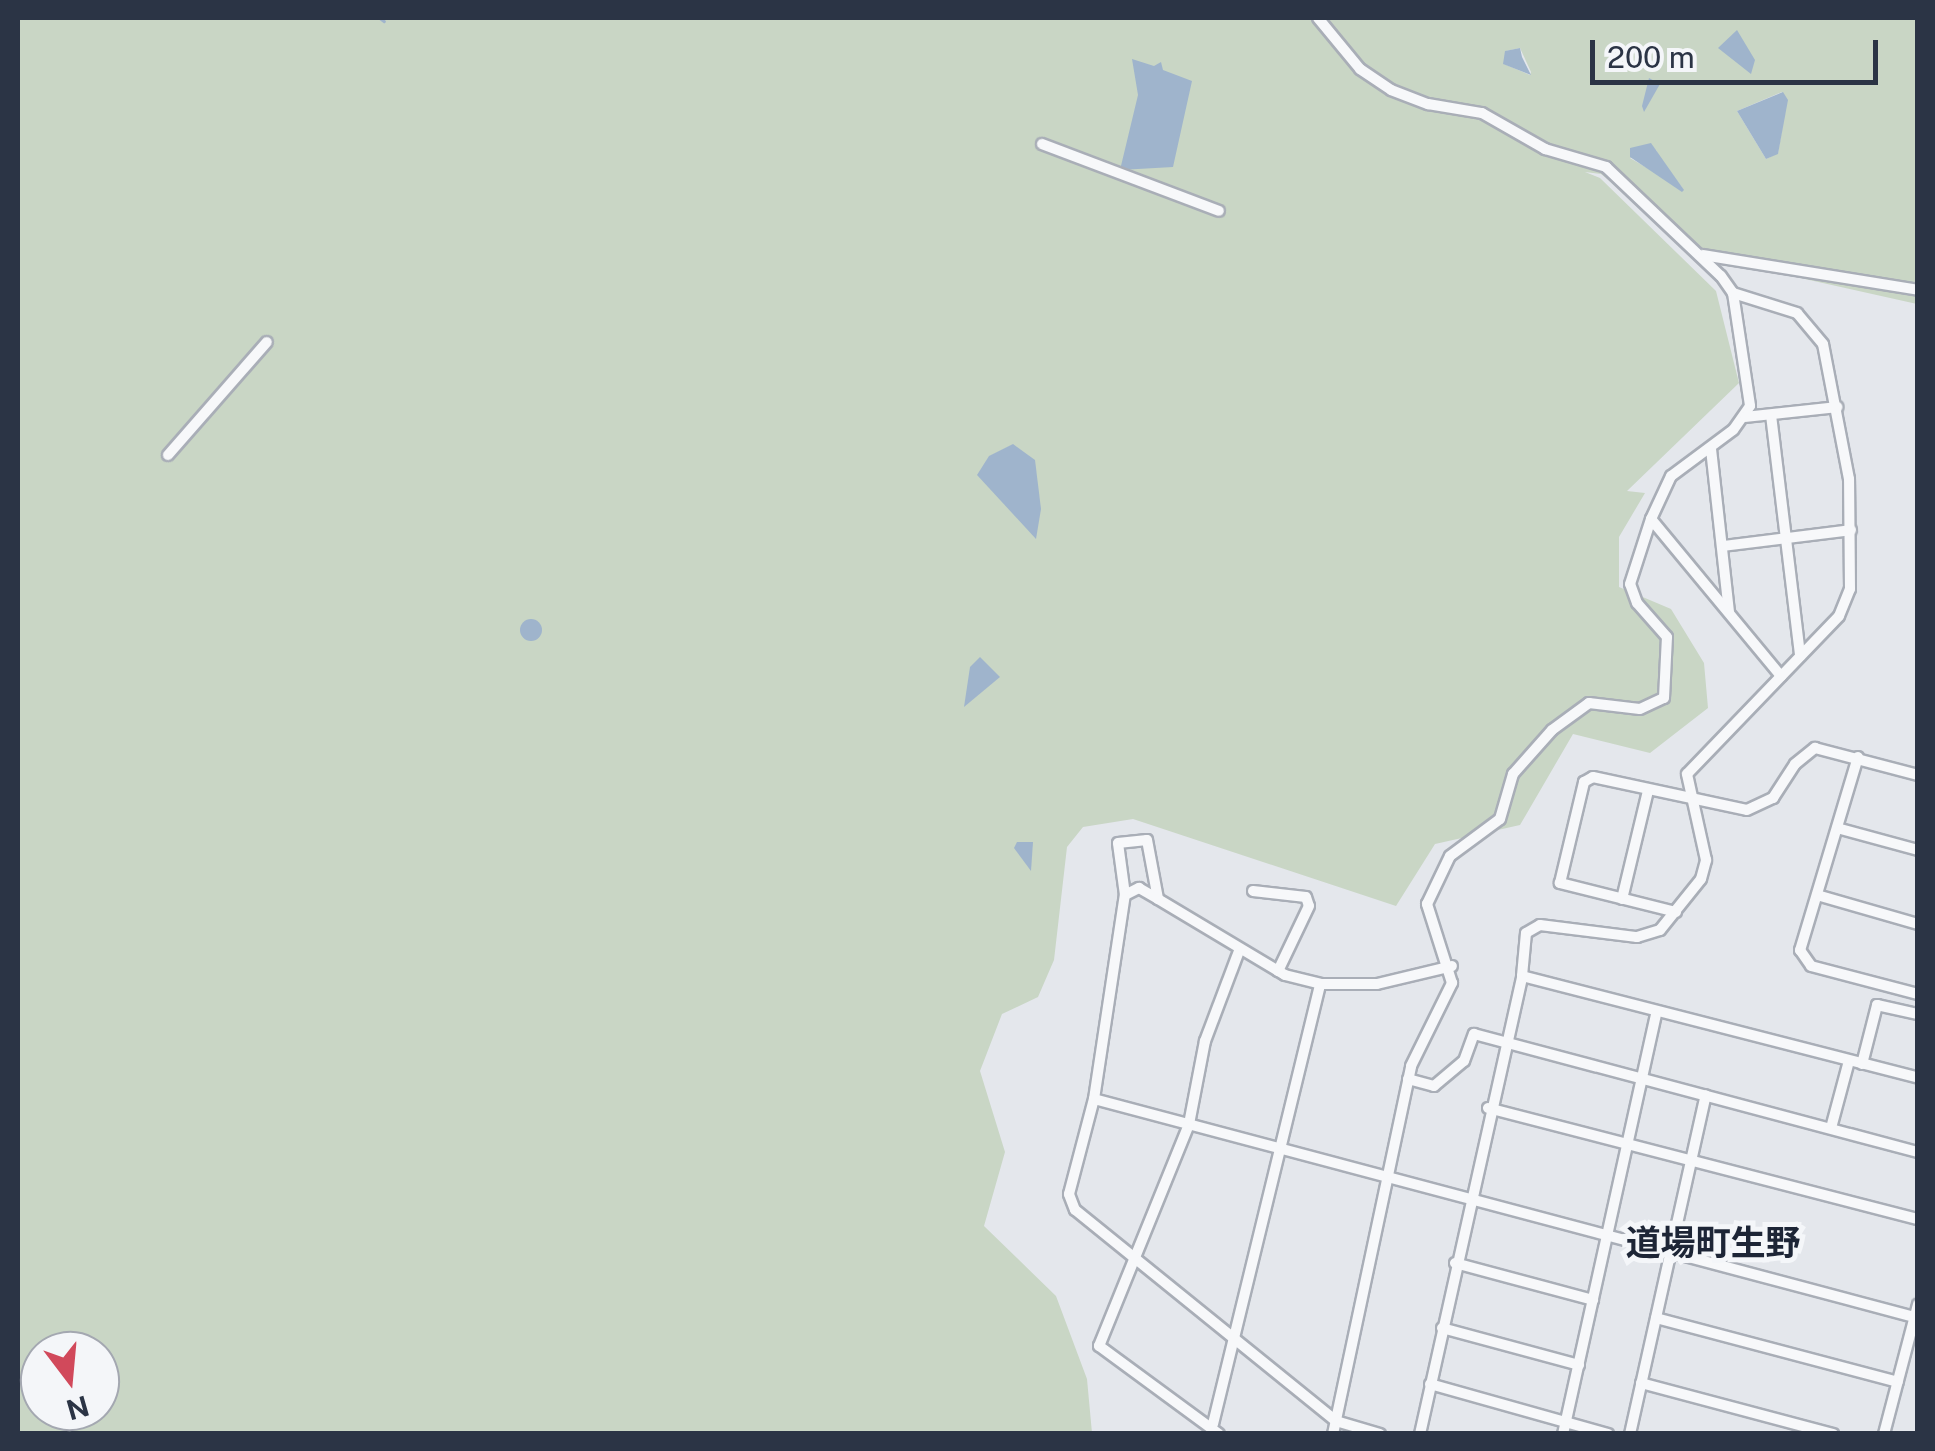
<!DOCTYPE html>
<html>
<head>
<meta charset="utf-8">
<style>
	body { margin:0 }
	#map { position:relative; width:1935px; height:1451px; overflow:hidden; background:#e4e7ec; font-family:"Public Sans","Noto Sans JP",sans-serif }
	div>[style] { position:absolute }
	.green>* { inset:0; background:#c9d6c5 }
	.water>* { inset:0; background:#9fb4cc }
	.round { border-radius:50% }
	.stream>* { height:2.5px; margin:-1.25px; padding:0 1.25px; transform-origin:1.25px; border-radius:1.25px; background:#9fb4cc }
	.roads { filter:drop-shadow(2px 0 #a9aeb7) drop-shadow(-2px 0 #a9aeb7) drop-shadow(0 2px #a9aeb7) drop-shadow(0 -2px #a9aeb7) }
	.street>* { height:10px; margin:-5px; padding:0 5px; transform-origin:5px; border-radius:5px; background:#f7f8fa }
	span { translate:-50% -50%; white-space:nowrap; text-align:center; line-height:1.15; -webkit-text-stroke:10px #f4f6f9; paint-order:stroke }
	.quarter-label { font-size:35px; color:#1d2536; font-weight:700 }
	.frame { position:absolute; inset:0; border:20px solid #2b3445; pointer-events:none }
	.north { position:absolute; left:20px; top:1331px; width:100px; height:100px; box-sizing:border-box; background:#f4f6f9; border:2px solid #a4a8b1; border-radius:50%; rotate:164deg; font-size:28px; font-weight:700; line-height:40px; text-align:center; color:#2b3445 }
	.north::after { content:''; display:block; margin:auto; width:35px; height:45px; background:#d1495b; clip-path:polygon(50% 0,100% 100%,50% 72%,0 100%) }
	.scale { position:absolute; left:1590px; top:40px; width:288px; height:45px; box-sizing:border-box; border:5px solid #2b3445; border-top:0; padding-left:12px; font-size:30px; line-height:35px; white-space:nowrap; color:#2b3445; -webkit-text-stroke:8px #f4f6f9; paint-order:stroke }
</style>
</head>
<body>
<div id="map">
	<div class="green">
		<i style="clip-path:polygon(evenodd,18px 18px,1917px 18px,1917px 304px,1701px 256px,1601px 174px,1585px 172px,1600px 178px,1716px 291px,1739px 383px,1627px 491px,1645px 493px,1619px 537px,1619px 587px,1671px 609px,1704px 663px,1708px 708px,1650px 753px,1573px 734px,1520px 825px,1435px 844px,1396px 906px,1133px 819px,1083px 827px,1067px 847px,1054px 960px,1038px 997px,1002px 1014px,980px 1071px,1005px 1152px,984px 1226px,1056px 1296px,1087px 1379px,1092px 1433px,18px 1433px,18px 18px,1520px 48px,1531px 72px,1530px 75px,1504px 64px,1506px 51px,1520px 48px,18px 18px,1782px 92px,1787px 100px,1778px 153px,1766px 159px,1737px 111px,1782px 92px,18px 18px,1656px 150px,1659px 157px,1683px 189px,1630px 158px,1656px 150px,18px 18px,40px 1351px,100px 1351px,100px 1411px,40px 1411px,40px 1351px)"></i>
	</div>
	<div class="water">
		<i style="clip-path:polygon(1737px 30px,1755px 60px,1751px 74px,1718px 48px)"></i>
		<i style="clip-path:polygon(1520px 48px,1522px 57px,1531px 75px,1503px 64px,1505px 51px)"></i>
		<i style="clip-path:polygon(1132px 59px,1154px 66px,1161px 62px,1163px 70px,1192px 81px,1173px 167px,1120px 170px,1138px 95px)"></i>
		<i style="clip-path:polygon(1649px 78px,1660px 84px,1644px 112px,1642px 106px)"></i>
		<i style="clip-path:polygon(1783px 92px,1788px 100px,1778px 154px,1766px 159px,1737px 111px)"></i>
		<i style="clip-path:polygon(1651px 143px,1684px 190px,1682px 192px,1630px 157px,1630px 148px)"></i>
		<i style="clip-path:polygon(1013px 444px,1035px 460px,1041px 509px,1036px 539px,977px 475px,989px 456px)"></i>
		<i class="round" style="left:520px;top:619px;width:22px;height:22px"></i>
		<i style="clip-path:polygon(980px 657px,1000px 677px,964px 707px,970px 667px)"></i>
		<i style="clip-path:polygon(1017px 842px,1033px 842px,1031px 871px,1014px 848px)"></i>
	</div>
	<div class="stream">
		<i style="left:380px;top:18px;width:5px;rotate:37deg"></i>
	</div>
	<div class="roads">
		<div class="street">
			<i style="left:1318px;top:18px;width:66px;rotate:50.5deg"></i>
			<i style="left:1360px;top:69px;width:37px;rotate:34deg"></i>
			<i style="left:1391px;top:90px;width:40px;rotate:21deg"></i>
			<i style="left:1428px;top:104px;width:55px;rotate:9.5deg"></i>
			<i style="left:1482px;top:113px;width:73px;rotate:29.7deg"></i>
			<i style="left:1545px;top:149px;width:64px;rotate:16.4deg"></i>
			<i style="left:1606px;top:167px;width:158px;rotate:43.5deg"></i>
			<i style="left:1721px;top:276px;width:21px;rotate:55deg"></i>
			<i style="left:1733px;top:293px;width:114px;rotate:81.4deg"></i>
			<i style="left:1750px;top:406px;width:29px;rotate:125deg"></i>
			<i style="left:1733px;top:430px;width:77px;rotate:143.4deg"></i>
			<i style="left:1671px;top:476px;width:47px;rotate:114.9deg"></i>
			<i style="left:1651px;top:519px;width:204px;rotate:50.4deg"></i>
			<i style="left:1042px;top:144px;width:189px;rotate:20.7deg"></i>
			<i style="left:1703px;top:255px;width:218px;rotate:9.2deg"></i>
			<i style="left:1771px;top:415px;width:243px;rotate:83.1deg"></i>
			<i style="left:1745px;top:417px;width:93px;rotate:-6.2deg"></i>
			<i style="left:1711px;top:449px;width:164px;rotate:83.7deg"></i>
			<i style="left:168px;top:455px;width:150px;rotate:-48.8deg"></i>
			<i style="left:1723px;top:546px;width:129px;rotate:-7.1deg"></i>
			<i style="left:1858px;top:757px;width:202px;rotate:106.7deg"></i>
			<i style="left:1800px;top:950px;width:19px;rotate:55deg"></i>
			<i style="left:1811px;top:966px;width:111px;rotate:14.7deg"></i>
			<i style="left:1837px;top:828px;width:84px;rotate:15.2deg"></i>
			<i style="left:1253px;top:891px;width:53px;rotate:6.5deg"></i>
			<i style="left:1306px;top:897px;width:9px;rotate:72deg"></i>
			<i style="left:1309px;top:906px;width:72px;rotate:115.5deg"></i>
			<i style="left:1125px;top:895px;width:16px;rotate:-27deg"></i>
			<i style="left:1139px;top:888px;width:22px;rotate:30deg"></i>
			<i style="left:1817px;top:895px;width:105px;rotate:16deg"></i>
			<i style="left:1622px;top:899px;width:111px;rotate:-76.5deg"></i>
			<i style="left:1676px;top:912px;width:120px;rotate:-166deg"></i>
			<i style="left:1560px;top:883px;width:104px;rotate:-76.6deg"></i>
			<i style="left:1584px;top:782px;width:10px;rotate:-29deg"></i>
			<i style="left:1593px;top:777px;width:157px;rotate:12.1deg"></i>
			<i style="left:1747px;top:810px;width:29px;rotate:-25deg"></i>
			<i style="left:1773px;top:798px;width:40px;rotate:-57.1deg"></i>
			<i style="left:1795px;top:764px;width:26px;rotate:-39deg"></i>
			<i style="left:1815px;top:748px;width:106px;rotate:14.7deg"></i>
			<i style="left:1522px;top:976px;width:409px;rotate:14.4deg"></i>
			<i style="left:1862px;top:1064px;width:61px;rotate:-75.7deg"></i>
			<i style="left:1877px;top:1005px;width:42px;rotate:12.4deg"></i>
			<i style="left:1408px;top:1079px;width:27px;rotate:15deg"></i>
			<i style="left:1434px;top:1086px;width:39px;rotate:-40deg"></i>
			<i style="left:1464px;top:1061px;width:29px;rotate:-70deg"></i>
			<i style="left:1474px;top:1034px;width:459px;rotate:14.9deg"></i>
			<i style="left:1094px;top:1099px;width:853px;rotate:14.88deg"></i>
			<i style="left:1488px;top:1108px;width:444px;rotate:14.5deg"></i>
			<i style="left:1831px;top:1128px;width:69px;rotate:-75deg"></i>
			<i style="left:1455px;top:1263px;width:143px;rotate:15deg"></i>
			<i style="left:1656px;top:1318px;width:250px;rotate:14.8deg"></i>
			<i style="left:1442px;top:1328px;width:142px;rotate:15.1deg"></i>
			<i style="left:1641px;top:1383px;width:199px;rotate:14.9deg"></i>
			<i style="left:1430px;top:1384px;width:185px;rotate:15.7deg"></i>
			<i style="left:1213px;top:1424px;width:453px;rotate:-76.3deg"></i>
			<i style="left:1219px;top:1434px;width:149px;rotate:-143.7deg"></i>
			<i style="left:1099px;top:1346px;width:240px;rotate:-67.9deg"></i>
			<i style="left:1189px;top:1124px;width:85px;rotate:-79.1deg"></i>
			<i style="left:1205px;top:1041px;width:96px;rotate:-69.3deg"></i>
			<i style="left:1333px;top:1434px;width:376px;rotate:-78deg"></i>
			<i style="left:1411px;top:1066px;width:93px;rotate:-63.7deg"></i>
			<i style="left:1452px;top:983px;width:83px;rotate:-107.6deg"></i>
			<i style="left:1427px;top:904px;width:53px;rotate:-64.4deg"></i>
			<i style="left:1450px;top:856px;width:62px;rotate:-36.5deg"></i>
			<i style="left:1500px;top:819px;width:47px;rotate:-73.9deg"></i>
			<i style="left:1513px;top:774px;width:59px;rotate:-48.4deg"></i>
			<i style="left:1552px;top:730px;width:46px;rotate:-36.1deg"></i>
			<i style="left:1589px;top:703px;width:51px;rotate:6.7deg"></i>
			<i style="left:1640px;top:709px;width:26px;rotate:-25deg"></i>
			<i style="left:1664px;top:698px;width:61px;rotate:-87.2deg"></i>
			<i style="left:1667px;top:637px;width:45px;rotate:-131.4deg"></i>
			<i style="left:1637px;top:603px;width:20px;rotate:-110deg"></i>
			<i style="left:1630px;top:584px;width:68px;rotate:-72.1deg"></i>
			<i style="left:1380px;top:1434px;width:46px;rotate:-163.5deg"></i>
			<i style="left:1336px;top:1421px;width:336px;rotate:-141deg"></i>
			<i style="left:1075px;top:1210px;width:17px;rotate:-111deg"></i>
			<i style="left:1069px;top:1194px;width:98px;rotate:-75.3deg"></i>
			<i style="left:1094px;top:1099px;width:206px;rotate:-81.4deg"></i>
			<i style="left:1125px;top:895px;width:52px;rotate:-97.7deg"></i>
			<i style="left:1118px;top:843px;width:29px;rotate:-6deg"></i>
			<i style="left:1147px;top:840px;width:60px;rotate:79.4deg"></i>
			<i style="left:1158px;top:899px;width:148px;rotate:30.9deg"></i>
			<i style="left:1285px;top:975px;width:36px;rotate:14deg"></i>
			<i style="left:1320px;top:984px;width:57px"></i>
			<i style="left:1377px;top:984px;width:77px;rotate:-13.5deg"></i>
			<i style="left:1420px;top:1434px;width:469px;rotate:-77.4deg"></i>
			<i style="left:1522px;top:976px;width:43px;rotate:-84.7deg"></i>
			<i style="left:1526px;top:933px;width:16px;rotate:-30deg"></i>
			<i style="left:1540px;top:925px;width:98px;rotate:7.1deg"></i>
			<i style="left:1637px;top:937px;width:24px;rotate:-17deg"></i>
			<i style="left:1660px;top:930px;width:65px;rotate:-51.2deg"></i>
			<i style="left:1701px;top:879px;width:20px;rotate:-75deg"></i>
			<i style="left:1706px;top:860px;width:88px;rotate:-102.5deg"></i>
			<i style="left:1687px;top:774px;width:219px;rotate:-46.1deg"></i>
			<i style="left:1839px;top:616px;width:29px;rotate:-68deg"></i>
			<i style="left:1850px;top:589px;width:110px;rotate:-90.5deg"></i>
			<i style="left:1849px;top:479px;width:137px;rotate:-100.9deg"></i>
			<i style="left:1823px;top:344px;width:40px;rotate:-130deg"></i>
			<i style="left:1797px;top:313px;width:67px;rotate:-162.6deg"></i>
			<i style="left:1563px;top:1434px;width:433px;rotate:-77.5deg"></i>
			<i style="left:1630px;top:1434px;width:347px;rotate:-77.4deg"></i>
			<i style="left:1884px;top:1434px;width:134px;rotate:-75.3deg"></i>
		</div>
	</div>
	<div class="quarter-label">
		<span style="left:1713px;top:1243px">道場町生野</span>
	</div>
	<div class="frame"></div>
	<div class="north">N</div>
	<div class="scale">200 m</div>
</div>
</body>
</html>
